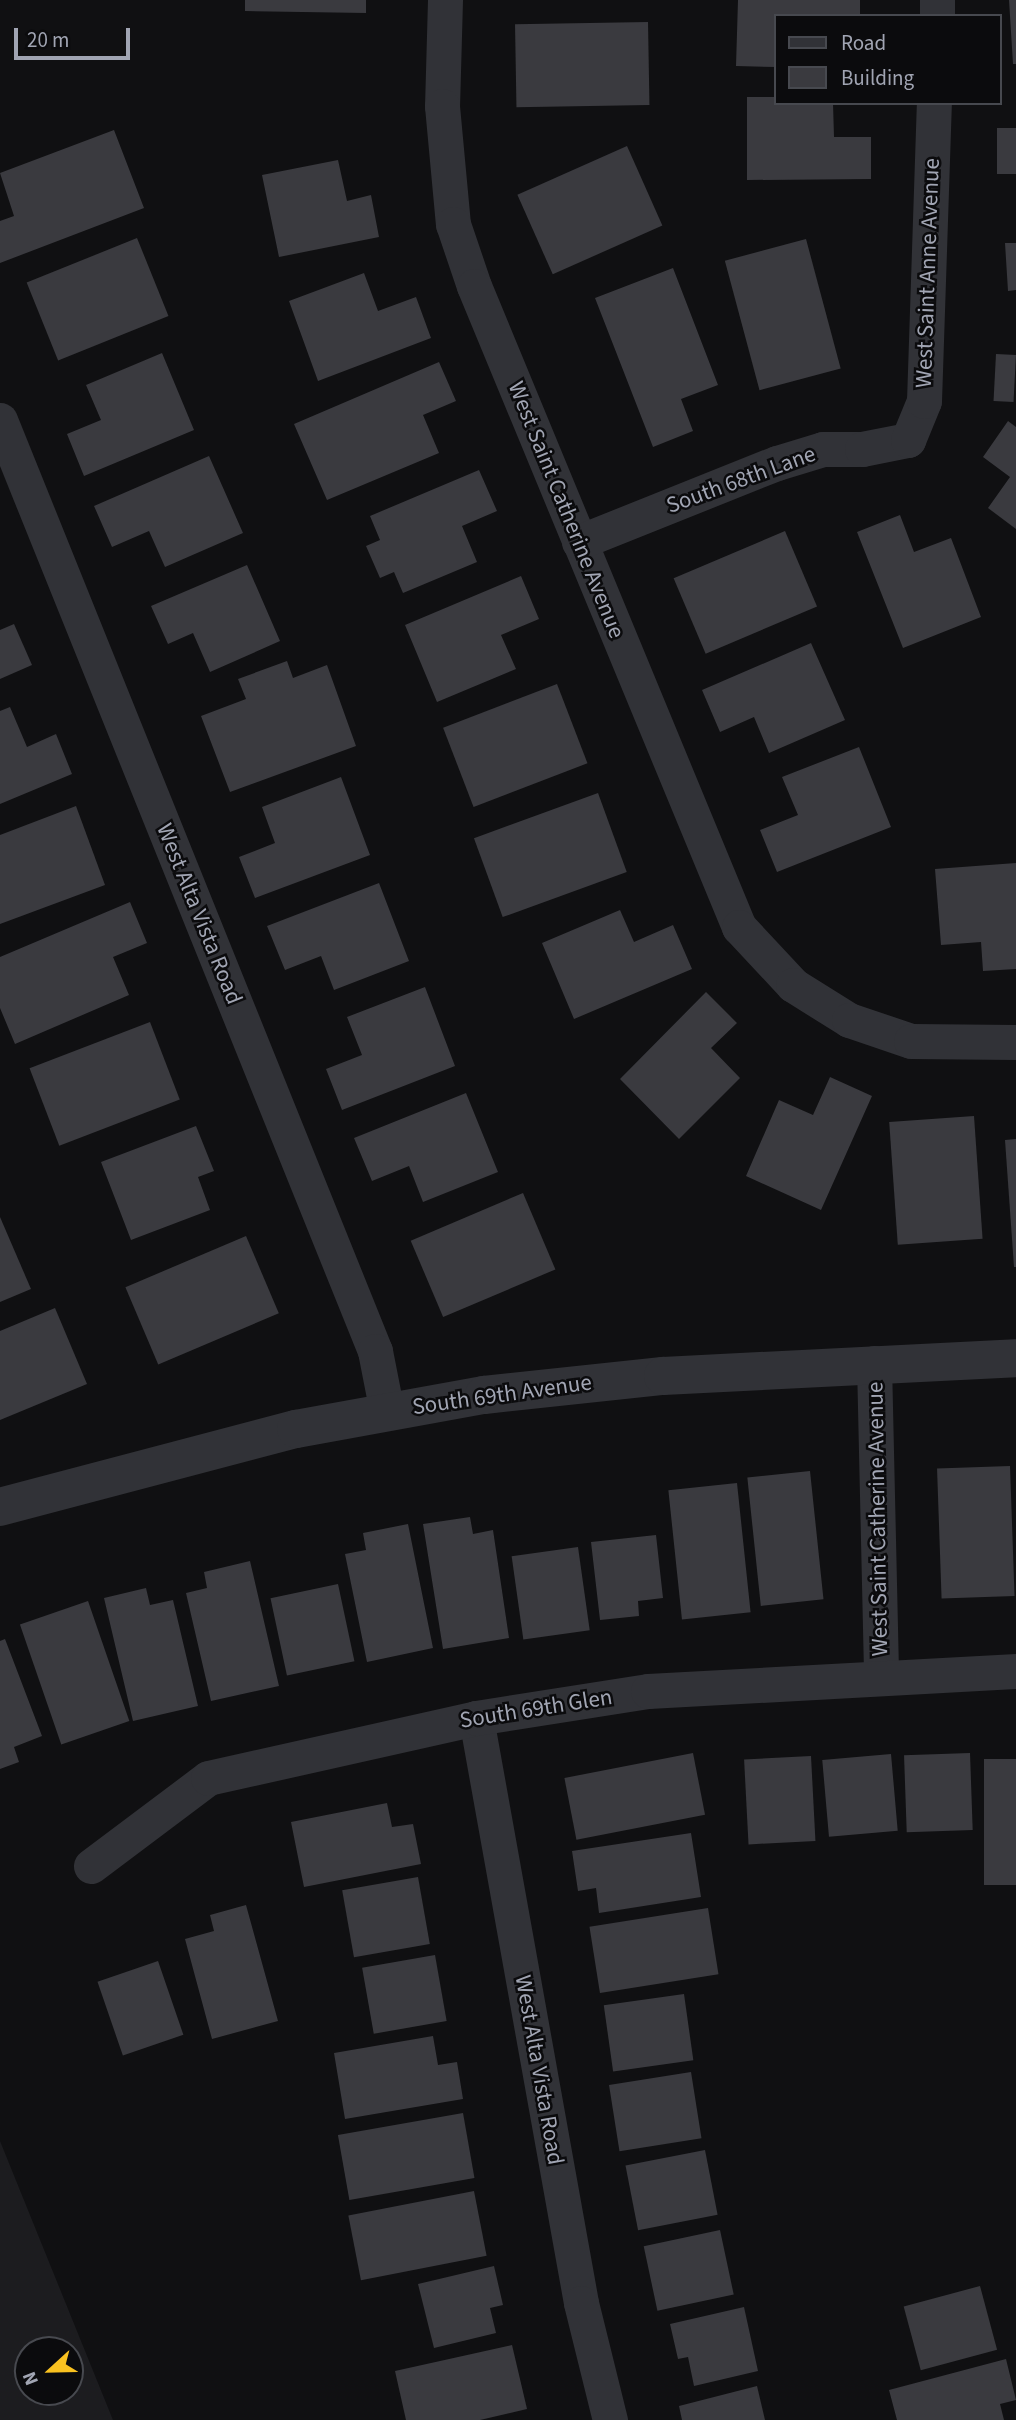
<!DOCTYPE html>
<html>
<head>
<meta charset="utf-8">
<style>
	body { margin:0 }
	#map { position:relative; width:1016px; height:2420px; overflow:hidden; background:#101012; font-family:"Source Sans 3",sans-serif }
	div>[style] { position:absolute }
	.built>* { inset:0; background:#1c1c1f }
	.building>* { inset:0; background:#3a3a3f; transform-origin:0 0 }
	.minor>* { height:35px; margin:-17.5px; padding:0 17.5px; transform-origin:17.5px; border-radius:17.5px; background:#313237 }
	.tertiary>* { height:38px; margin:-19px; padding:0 19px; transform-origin:19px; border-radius:19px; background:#313237 }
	span { translate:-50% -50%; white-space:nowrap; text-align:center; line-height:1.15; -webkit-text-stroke:5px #0b0b0d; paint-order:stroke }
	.street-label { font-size:23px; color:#a1a5b3 }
	.legend { position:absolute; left:774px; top:14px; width:228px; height:91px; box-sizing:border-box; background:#0b0b0d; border:2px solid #47494f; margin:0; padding:9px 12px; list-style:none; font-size:21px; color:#a1a5b3 }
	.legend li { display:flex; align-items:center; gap:14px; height:35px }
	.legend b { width:35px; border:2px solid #47494f }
	.north { position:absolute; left:14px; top:2336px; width:70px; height:70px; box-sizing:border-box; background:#0b0b0d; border:2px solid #47494f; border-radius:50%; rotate:248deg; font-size:19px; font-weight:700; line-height:28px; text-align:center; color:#a1a5b3 }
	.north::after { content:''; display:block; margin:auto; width:24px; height:32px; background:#fac220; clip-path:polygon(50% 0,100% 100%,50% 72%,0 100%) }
	.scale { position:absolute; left:14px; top:28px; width:116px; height:32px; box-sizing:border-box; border:4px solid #a1a5b3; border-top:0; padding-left:9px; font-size:21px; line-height:24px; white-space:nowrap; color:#a1a5b3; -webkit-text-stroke:5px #0b0b0d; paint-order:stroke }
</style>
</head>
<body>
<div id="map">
	<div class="built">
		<i style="clip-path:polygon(evenodd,0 2141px,113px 2420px,0 2420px,0 2141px,28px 2350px,70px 2350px,70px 2392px,28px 2392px,28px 2350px)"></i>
	</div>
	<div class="building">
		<i style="clip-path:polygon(245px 0,366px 0,366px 13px,245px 11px)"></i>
		<i style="clip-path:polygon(738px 0,860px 0,860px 16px,776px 16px,776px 67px,736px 66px)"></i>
		<i style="clip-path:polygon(1009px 0,1016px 0,1016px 64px,1013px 64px)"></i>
		<i style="left:648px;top:22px;width:83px;height:133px;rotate:89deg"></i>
		<i style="clip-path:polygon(747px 97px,776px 97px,776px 103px,833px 103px,834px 137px,871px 137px,871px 179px,747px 180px)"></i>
		<i style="left:997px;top:128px;width:19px;height:46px"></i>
		<i style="clip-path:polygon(114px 130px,144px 208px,0 263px,0 221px,14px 216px,0 173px)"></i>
		<i style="left:627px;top:146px;width:87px;height:120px;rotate:66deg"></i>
		<i style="clip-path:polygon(338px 160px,347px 201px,371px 195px,379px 237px,279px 257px,262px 175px)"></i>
		<i style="left:137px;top:238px;width:84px;height:119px;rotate:68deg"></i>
		<i style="left:806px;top:239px;width:134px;height:84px;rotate:75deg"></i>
		<i style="clip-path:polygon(1005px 243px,1016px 243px,1016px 290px,1008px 291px)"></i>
		<i style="clip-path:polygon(673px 268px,718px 385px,681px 399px,693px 431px,653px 447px,595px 298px)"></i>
		<i style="clip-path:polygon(364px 273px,378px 311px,416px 297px,431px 338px,318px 381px,289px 301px)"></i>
		<i style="clip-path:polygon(162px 353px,194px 430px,84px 476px,67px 434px,101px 420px,86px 385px)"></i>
		<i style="left:996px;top:354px;width:20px;height:47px;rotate:3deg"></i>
		<i style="clip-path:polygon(439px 362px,456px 401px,423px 415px,439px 453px,327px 500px,294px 424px)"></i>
		<i style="clip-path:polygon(1008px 421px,1016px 427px,1016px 529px,988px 508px,1010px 477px,983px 457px)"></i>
		<i style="clip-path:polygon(209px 456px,243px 533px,165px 567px,149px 531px,112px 547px,94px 506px)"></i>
		<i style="clip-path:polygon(479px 470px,497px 511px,462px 526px,477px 562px,403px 593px,394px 572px,380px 578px,366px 546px,380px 540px,370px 516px)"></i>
		<i style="clip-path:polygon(900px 515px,914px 552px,951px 538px,981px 617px,903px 648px,857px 532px)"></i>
		<i style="left:785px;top:531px;width:82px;height:121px;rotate:67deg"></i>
		<i style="clip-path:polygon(247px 565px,280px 641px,210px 672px,193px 633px,168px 644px,151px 606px)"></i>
		<i style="clip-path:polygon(521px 576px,539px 619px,501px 635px,516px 669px,437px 702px,405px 625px)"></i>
		<i style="clip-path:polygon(14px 624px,32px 665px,0 679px,0 630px)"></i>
		<i style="clip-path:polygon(811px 643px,845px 720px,769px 753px,754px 717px,720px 732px,702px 690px)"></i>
		<i style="clip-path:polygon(287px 661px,293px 678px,327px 665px,356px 746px,230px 792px,201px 716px,246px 699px,238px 679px)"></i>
		<i style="left:557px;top:684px;width:85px;height:122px;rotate:69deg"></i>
		<i style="clip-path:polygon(10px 707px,27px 747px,56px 734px,72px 774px,0 804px,0 711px)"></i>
		<i style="clip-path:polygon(859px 747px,891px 827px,777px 872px,760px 830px,798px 815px,782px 777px)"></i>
		<i style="clip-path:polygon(341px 777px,370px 855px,255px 898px,239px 857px,275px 843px,262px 807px)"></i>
		<i style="left:598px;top:793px;width:84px;height:132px;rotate:70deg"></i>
		<i style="clip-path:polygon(76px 806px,105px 885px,0 924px,0 835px)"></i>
		<i style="clip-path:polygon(1016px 863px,1016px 969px,983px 971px,981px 942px,941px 945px,935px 869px)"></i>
		<i style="clip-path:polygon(379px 883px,409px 961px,334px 990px,321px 956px,285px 970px,267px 926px)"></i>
		<i style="clip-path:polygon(130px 902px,147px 943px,113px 957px,129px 995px,15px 1044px,0 1008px,0 957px)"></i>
		<i style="clip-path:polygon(620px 910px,634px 942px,673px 925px,692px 969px,574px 1019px,542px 943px)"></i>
		<i style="clip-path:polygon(425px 987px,455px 1066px,342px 1110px,326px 1069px,362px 1055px,347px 1017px)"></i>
		<i style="clip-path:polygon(706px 992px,737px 1023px,711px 1048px,740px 1078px,679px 1139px,620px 1079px)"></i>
		<i style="left:150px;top:1022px;width:83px;height:129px;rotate:69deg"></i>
		<i style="clip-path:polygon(830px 1077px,872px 1096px,821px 1210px,746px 1176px,779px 1100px,813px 1115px)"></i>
		<i style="clip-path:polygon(466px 1093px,498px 1172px,423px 1202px,409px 1166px,372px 1181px,354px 1138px)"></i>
		<i style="left:974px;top:1116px;width:123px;height:85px;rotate:86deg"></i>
		<i style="clip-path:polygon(196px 1126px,214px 1171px,198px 1177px,210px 1210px,131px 1240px,101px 1162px)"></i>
		<i style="clip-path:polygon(1016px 1139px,1016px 1267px,1014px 1267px,1005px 1140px)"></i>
		<i style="left:523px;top:1193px;width:83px;height:122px;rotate:67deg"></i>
		<i style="clip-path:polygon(0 1217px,31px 1289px,0 1302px)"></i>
		<i style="left:246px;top:1236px;width:84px;height:131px;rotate:67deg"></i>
		<i style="clip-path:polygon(55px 1308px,87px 1384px,0 1420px,0 1331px)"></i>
		<i style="left:1010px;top:1466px;width:130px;height:73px;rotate:88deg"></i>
		<i style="left:810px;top:1471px;width:129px;height:63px;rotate:84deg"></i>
		<i style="left:737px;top:1483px;width:130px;height:69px;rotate:84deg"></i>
		<i style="clip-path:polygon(470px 1517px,473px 1534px,493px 1530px,509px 1638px,443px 1649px,423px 1524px)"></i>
		<i style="clip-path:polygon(408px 1524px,433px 1648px,367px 1662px,345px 1554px,366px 1550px,363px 1533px)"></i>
		<i style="clip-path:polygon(656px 1535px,663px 1598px,638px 1601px,639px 1616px,600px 1620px,591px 1542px)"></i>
		<i style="left:578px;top:1547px;width:84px;height:67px;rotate:82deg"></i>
		<i style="clip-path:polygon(250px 1561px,279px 1686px,211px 1701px,186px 1593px,207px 1588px,204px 1572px)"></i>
		<i style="left:338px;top:1584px;width:79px;height:69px;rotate:78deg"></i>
		<i style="clip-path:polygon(146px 1588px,150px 1605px,173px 1600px,198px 1706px,133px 1721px,104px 1598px)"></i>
		<i style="left:88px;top:1601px;width:127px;height:72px;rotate:71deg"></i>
		<i style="clip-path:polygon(5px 1639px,42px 1736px,14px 1747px,19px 1762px,0 1769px,0 1641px)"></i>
		<i style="left:693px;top:1753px;width:63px;height:131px;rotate:79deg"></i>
		<i style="left:970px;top:1753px;width:77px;height:66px;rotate:88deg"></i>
		<i style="left:891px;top:1754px;width:77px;height:69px;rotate:85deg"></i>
		<i style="left:811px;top:1756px;width:85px;height:67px;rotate:87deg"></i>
		<i style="left:1016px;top:1759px;width:126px;height:32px;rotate:90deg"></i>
		<i style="clip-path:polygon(387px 1803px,392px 1827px,413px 1824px,421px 1864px,304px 1887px,291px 1822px)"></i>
		<i style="clip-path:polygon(691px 1833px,701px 1897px,599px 1913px,596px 1888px,578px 1891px,572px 1851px)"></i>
		<i style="left:418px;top:1877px;width:68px;height:77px;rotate:80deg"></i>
		<i style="clip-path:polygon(246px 1905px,278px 2021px,212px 2039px,185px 1939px,214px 1931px,210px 1915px)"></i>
		<i style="left:708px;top:1908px;width:67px;height:120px;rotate:81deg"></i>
		<i style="left:435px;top:1955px;width:67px;height:74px;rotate:80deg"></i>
		<i style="left:158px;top:1961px;width:78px;height:64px;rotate:71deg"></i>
		<i style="left:684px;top:1994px;width:67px;height:81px;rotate:82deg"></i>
		<i style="clip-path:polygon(433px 2036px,438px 2065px,457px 2062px,463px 2099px,345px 2119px,334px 2053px)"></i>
		<i style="left:691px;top:2072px;width:67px;height:83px;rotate:81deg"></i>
		<i style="left:463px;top:2113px;width:66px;height:127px;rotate:80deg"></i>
		<i style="left:705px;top:2150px;width:66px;height:81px;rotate:79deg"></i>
		<i style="left:474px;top:2191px;width:66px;height:128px;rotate:79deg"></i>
		<i style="left:720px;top:2230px;width:66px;height:78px;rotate:78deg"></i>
		<i style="clip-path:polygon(494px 2266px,503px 2305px,490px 2308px,496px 2333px,434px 2348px,418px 2284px)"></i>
		<i style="left:980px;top:2286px;width:66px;height:79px;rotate:75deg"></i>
		<i style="clip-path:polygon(744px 2307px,758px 2371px,694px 2386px,688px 2357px,678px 2359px,670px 2324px)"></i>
		<i style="clip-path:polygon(512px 2345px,527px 2409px,480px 2420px,406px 2420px,395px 2371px)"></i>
		<i style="clip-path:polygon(1006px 2359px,1016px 2400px,1000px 2404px,1004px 2420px,897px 2420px,889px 2390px)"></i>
		<i style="clip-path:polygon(757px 2386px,765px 2420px,682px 2420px,679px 2406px)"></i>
	</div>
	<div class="minor">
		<i style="left:445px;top:0;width:106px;rotate:91.6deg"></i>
		<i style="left:442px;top:106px;width:119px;rotate:84.7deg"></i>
		<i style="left:453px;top:224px;width:65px;rotate:71.3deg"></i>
		<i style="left:474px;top:286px;width:694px;rotate:67.54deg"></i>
		<i style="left:739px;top:927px;width:79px;rotate:47deg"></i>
		<i style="left:793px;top:985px;width:66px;rotate:32deg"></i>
		<i style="left:849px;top:1020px;width:65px;rotate:18.7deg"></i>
		<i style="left:911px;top:1041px;width:105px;rotate:0.5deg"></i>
		<i style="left:937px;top:16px;width:16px;rotate:-90deg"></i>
		<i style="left:0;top:420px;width:1004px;rotate:68.06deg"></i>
		<i style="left:375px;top:1351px;width:62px;rotate:78.9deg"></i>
		<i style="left:579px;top:542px;width:213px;rotate:-21.8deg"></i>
		<i style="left:777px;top:463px;width:48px;rotate:-16.9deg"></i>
		<i style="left:823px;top:449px;width:39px"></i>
		<i style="left:862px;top:449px;width:47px;rotate:-11.1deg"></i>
		<i style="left:908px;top:440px;width:42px;rotate:-67.7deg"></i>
		<i style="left:924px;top:401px;width:298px;rotate:-88.1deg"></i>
		<i style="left:874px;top:1363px;width:312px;rotate:88.7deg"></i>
		<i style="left:476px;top:1718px;width:594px;rotate:79.82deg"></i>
		<i style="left:581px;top:2303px;width:121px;rotate:76.1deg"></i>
		<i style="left:91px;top:1866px;width:146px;rotate:-36.9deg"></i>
		<i style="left:208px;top:1778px;width:275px;rotate:-12.6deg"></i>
		<i style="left:476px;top:1718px;width:174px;rotate:-8.9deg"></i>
		<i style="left:648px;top:1691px;width:369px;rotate:-3.1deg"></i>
	</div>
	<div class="tertiary">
		<i style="left:0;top:1507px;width:306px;rotate:-14.8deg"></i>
		<i style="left:296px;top:1429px;width:191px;rotate:-10.3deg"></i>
		<i style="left:484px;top:1395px;width:180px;rotate:-6.1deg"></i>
		<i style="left:663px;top:1376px;width:353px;rotate:-2.9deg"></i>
	</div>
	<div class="street-label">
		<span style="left:928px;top:273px;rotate:-88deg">West Saint Anne Avenue</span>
		<span style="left:741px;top:480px;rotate:-20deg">South 68th Lane</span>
		<span style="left:566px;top:510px;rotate:68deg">West Saint Catherine Avenue</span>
		<span style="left:199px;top:914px;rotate:68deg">West Alta Vista Road</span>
		<span style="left:502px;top:1395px;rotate:-8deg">South 69th Avenue</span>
		<span style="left:878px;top:1519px;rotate:-91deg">West Saint Catherine Avenue</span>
		<span style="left:536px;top:1709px;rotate:-9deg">South 69th Glen</span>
		<span style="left:539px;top:2070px;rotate:80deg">West Alta Vista Road</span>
	</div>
	<ul class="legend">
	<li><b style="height:9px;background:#313237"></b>Road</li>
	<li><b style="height:19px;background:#3a3a3f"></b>Building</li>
	</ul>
	<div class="north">N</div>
	<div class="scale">20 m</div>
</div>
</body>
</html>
